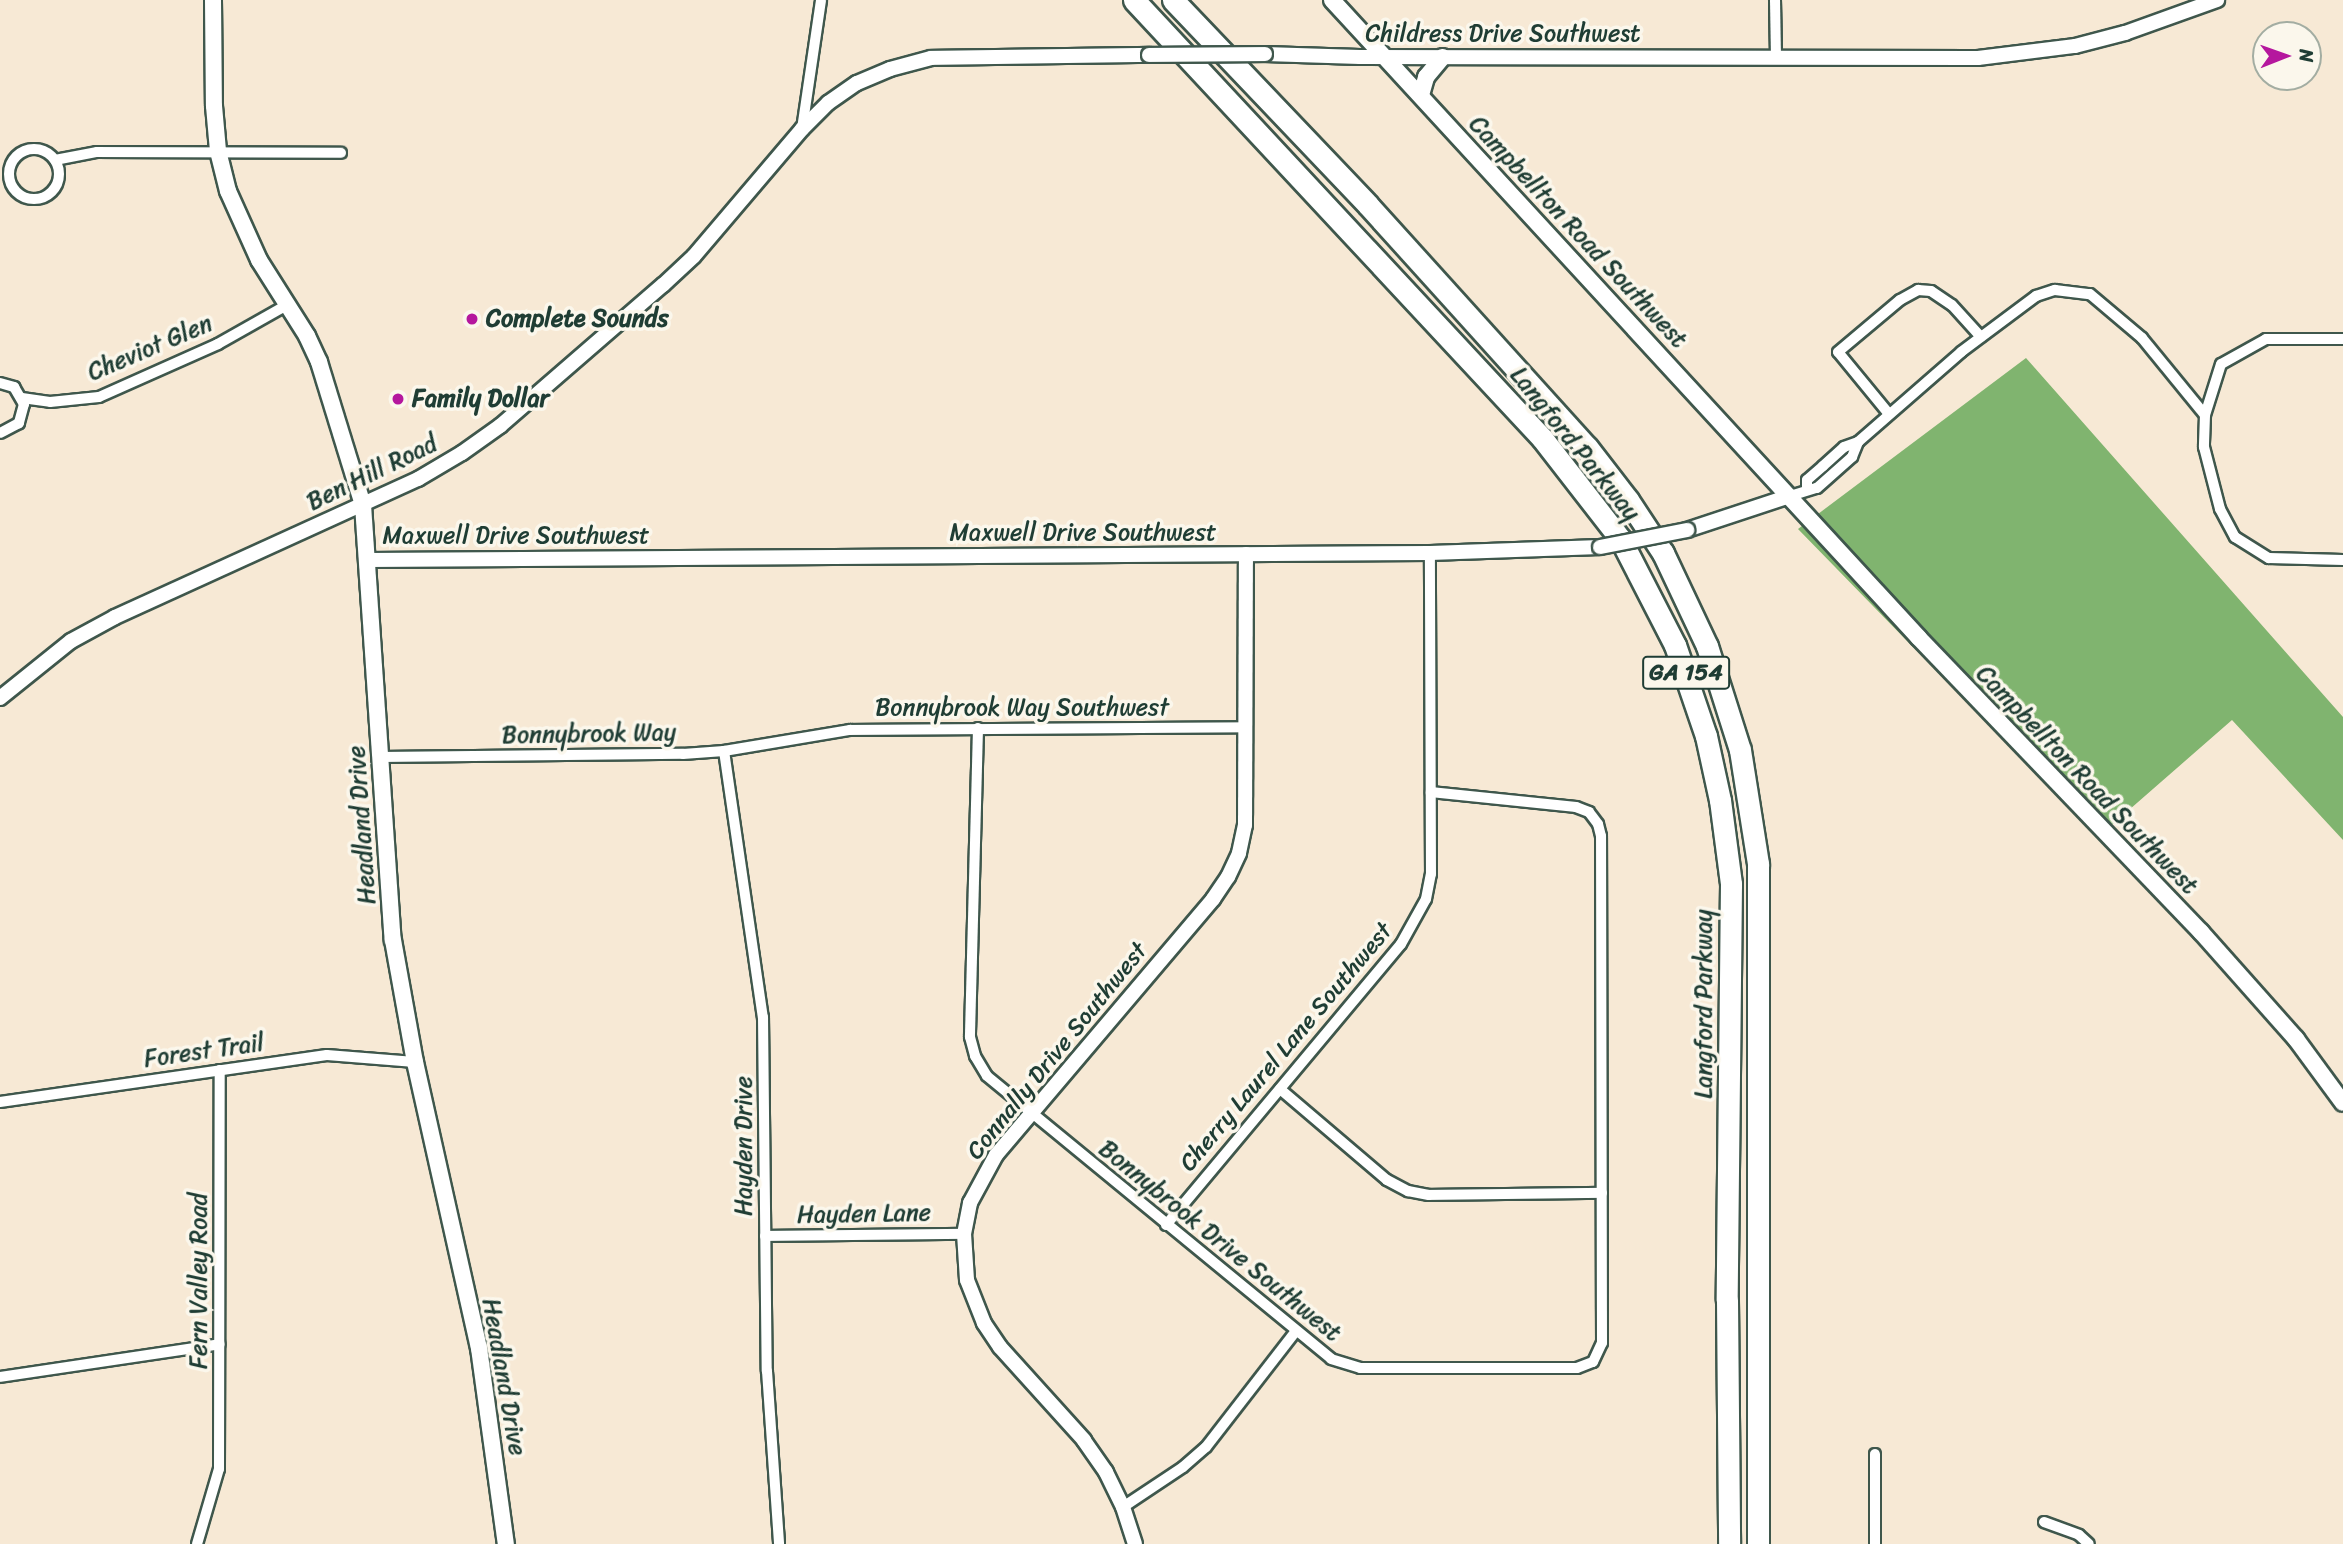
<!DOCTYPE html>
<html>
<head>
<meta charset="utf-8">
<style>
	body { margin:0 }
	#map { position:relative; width:2343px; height:1544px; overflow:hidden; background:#f7e9d5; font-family:Sriracha,sans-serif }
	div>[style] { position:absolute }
	.forest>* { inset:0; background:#80b46f }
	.roads { filter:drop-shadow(2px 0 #3f574c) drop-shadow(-2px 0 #3f574c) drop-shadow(0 2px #3f574c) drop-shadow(0 -2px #3f574c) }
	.minor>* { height:10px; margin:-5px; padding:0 5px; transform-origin:5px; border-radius:5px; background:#fff }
	.minor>.ring { margin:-5px; padding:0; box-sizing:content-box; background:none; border:10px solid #fff; border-radius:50% }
	.tertiary>* { height:14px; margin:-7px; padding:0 7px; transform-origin:7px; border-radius:7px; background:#fff }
	.secondary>* { height:16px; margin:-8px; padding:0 8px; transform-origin:8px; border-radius:8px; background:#fff }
	.motorway>* { height:21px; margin:-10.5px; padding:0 10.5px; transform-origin:10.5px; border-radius:10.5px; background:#fff }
	.bridges { filter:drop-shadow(2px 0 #3f574c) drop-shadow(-2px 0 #3f574c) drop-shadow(0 2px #3f574c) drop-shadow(0 -2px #3f574c) }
	.tertiary-bridge>* { height:14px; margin:-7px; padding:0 7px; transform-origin:7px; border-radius:7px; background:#fff }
	.dots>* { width:19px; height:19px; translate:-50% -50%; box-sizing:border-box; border:4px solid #fbf7ec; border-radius:50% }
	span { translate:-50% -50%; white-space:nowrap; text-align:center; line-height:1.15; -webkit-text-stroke:7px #fbf7ec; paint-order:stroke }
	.shield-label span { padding:2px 5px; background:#fbf7ec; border:2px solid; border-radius:5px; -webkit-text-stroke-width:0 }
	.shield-label { font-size:23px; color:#1f3d34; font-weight:700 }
	.street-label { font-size:24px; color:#1f3d34 }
	.poi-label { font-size:24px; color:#1f3d34; font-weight:700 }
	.left { translate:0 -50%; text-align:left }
	.north { position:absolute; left:2252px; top:21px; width:70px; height:70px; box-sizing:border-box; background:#fbf7ec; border:2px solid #a3ada2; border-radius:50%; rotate:89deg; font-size:19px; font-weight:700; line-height:28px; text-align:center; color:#1f3d34 }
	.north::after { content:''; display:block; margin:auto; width:24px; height:32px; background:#b5179e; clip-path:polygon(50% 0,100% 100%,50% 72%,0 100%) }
</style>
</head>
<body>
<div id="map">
	<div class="forest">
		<i style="clip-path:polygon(2026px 358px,2343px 717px,2343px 840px,2232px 720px,2098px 837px,1798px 529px)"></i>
	</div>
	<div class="roads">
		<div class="minor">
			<i style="left:1775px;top:0;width:56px;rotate:89deg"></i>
			<i style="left:802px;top:129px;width:130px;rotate:-81.6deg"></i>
			<i class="ring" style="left:9px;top:149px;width:40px;height:40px"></i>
			<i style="left:55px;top:160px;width:43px;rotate:-10.8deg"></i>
			<i style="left:97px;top:152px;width:244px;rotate:0.2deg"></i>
			<i style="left:2343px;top:339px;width:77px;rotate:180deg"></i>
			<i style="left:2266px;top:339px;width:51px;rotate:150.9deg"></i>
			<i style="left:2221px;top:364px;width:53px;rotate:107.4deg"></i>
			<i style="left:2205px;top:415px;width:32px;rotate:92deg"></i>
			<i style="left:2204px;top:447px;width:64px;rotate:75.5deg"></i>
			<i style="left:2220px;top:509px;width:32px;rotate:62deg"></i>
			<i style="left:2235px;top:537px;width:40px;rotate:32deg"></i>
			<i style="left:2269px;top:558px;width:74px;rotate:1.5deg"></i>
			<i style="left:0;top:383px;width:15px;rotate:16deg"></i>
			<i style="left:14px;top:387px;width:20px;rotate:60deg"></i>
			<i style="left:24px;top:404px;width:20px;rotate:105deg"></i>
			<i style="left:19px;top:423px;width:21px;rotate:152deg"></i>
			<i style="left:22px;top:398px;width:28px;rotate:8deg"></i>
			<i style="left:50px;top:402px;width:49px;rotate:-5.8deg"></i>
			<i style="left:99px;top:397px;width:130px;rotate:-24deg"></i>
			<i style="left:218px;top:344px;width:79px;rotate:-29.5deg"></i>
			<i style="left:1889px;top:414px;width:80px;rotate:-129.4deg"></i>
			<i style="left:1838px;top:352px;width:81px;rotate:-40deg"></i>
			<i style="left:1900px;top:300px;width:21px;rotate:-29deg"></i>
			<i style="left:1918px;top:290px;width:13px;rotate:4deg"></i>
			<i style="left:1931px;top:291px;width:25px;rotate:34deg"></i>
			<i style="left:1952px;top:305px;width:43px;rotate:47.8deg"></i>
			<i style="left:1807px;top:489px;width:9px;rotate:-90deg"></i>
			<i style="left:1807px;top:480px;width:21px;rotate:-41deg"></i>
			<i style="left:1823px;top:466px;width:28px;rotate:-42deg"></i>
			<i style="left:1844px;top:447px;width:15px;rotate:-20deg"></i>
			<i style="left:1858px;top:442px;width:137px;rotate:-41.1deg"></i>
			<i style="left:1961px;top:352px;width:94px;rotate:-36.7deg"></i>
			<i style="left:2036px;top:296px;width:20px;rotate:-18deg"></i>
			<i style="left:2055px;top:290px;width:35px;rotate:7deg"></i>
			<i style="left:2090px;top:294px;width:68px;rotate:40.2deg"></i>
			<i style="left:2142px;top:338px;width:99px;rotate:50.7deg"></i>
			<i style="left:1790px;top:496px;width:28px;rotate:-17deg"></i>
			<i style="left:1817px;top:488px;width:47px;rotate:-41.5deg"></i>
			<i style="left:1852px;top:457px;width:16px;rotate:-68deg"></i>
			<i style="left:978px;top:728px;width:309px;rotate:91.5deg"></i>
			<i style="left:970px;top:1037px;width:20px;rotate:75deg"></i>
			<i style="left:975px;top:1056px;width:23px;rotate:59deg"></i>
			<i style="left:987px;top:1076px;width:445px;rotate:39.4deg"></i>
			<i style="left:1331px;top:1359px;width:30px;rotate:17deg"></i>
			<i style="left:1360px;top:1368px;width:217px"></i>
			<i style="left:1577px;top:1368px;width:17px;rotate:-21deg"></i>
			<i style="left:1593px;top:1362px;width:21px;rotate:-65deg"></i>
			<i style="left:1602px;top:1343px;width:507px;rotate:-90.11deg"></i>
			<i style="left:1601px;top:836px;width:12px;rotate:-104deg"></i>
			<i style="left:1598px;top:824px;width:15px;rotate:-127deg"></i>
			<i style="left:1589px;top:812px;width:14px;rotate:-159deg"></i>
			<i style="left:1576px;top:807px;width:146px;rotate:-174.1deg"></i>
			<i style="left:724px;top:751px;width:269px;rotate:81.7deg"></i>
			<i style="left:763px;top:1017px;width:354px;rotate:89.4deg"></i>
			<i style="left:767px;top:1371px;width:173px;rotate:86deg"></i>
			<i style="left:380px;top:757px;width:303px;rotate:-0.6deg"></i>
			<i style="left:683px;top:754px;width:41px;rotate:-4.2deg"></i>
			<i style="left:724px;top:751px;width:128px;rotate:-9.5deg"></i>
			<i style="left:850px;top:730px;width:396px;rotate:-0.4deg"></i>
			<i style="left:1280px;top:1089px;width:140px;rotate:40.4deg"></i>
			<i style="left:1387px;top:1180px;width:24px;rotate:28deg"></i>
			<i style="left:1408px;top:1191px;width:21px;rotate:11deg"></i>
			<i style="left:1429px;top:1195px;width:173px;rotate:-0.7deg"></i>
			<i style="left:0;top:1102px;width:330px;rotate:-8.2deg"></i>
			<i style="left:327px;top:1055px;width:88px;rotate:4.5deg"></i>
			<i style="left:1166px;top:1225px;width:366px;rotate:-50.1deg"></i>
			<i style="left:1401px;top:944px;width:51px;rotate:-60.9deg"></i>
			<i style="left:1426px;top:899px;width:25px;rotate:-79deg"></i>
			<i style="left:1431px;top:874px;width:321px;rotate:-90.2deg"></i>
			<i style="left:765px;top:1236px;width:199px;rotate:-0.6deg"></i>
			<i style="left:0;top:1377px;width:222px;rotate:-8.5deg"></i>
			<i style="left:1123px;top:1507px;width:72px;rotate:-33.7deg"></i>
			<i style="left:1183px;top:1467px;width:30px;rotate:-41deg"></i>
			<i style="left:1206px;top:1447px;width:147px;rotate:-52.2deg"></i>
			<i style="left:2044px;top:1522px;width:37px;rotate:20deg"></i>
			<i style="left:2079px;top:1535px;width:13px;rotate:42deg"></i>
			<i style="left:197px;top:1544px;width:78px;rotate:-73.7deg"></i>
			<i style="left:219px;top:1469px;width:399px;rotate:-89.9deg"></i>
			<i style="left:1875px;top:1544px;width:90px;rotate:-90deg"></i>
		</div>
		<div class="tertiary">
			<i style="left:1265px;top:54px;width:95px;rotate:1.8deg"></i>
			<i style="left:1360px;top:57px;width:618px;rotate:0.09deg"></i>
			<i style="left:1978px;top:58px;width:98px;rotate:-7.1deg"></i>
			<i style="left:2075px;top:46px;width:52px;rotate:-14.6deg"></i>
			<i style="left:2125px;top:33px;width:98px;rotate:-19.7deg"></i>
			<i style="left:1687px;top:530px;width:108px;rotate:-18.3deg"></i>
			<i style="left:368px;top:560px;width:1062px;rotate:-0.38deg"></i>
			<i style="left:1430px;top:553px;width:170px;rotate:-2deg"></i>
			<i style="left:0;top:698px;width:91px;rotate:-38.8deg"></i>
			<i style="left:71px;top:641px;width:50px;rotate:-28.6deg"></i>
			<i style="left:115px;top:617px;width:333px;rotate:-24.5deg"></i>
			<i style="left:418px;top:479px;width:51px;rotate:-30.6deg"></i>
			<i style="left:462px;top:453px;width:47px;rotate:-35.4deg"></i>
			<i style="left:500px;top:426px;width:216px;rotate:-40.9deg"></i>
			<i style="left:663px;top:285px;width:42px;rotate:-43.1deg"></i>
			<i style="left:694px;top:256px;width:167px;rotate:-49.6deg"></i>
			<i style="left:802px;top:129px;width:37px;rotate:-45deg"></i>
			<i style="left:828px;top:103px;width:35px;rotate:-35deg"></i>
			<i style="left:857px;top:83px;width:36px;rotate:-23deg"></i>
			<i style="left:890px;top:69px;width:42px;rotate:-15deg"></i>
			<i style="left:931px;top:58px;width:218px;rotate:-0.8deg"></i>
			<i style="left:1135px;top:1544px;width:39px;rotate:-108deg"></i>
			<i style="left:1123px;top:1507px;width:39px;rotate:-116deg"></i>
			<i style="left:1106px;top:1472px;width:39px;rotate:-125deg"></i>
			<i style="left:1084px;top:1440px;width:125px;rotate:-132.1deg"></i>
			<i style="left:1000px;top:1347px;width:29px;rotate:-124deg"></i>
			<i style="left:984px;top:1323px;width:46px;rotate:-111.6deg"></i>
			<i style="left:967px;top:1280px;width:46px;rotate:-93.7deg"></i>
			<i style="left:964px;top:1234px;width:32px;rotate:-79deg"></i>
			<i style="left:970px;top:1203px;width:55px;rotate:-61.6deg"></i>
			<i style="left:996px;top:1155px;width:336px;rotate:-49.7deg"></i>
			<i style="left:1213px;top:899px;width:27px;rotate:-56deg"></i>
			<i style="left:1228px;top:877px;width:26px;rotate:-65deg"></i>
			<i style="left:1239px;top:853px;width:29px;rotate:-78deg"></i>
			<i style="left:1245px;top:825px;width:271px;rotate:-89.8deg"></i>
		</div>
		<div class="secondary">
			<i style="left:213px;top:0;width:106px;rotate:89.5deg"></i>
			<i style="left:214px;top:106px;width:45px;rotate:84.9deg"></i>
			<i style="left:218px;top:151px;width:41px;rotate:76deg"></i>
			<i style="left:228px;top:191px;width:76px;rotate:65.8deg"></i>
			<i style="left:259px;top:260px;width:90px;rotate:57.7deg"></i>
			<i style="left:307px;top:336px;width:29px;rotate:65deg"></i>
			<i style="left:319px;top:362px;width:150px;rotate:72.9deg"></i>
			<i style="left:363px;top:505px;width:436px;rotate:86.1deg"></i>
			<i style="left:393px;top:940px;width:124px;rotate:79.8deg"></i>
			<i style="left:415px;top:1062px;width:293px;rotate:77.4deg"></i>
			<i style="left:479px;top:1348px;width:198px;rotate:82.2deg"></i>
			<i style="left:1332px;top:0;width:867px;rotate:47.38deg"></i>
			<i style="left:1919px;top:638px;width:407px;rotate:46.2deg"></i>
			<i style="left:2201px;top:932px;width:143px;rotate:48.4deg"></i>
			<i style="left:2296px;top:1039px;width:79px;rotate:53.7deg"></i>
			<i style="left:1421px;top:95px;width:19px;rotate:-74deg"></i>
			<i style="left:1426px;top:77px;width:26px;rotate:-50deg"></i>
		</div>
		<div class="motorway">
			<i style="left:1134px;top:0;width:599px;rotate:47.03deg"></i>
			<i style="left:1542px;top:438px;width:129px;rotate:52.2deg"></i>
			<i style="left:1621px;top:540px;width:118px;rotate:62.8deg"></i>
			<i style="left:1675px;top:645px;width:96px;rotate:71.2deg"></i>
			<i style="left:1706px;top:736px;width:66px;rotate:77.7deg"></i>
			<i style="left:1720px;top:800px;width:85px;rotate:82.5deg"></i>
			<i style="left:1731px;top:884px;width:416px;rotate:90.6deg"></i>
			<i style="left:1727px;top:1300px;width:244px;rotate:89.5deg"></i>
			<i style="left:1173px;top:0;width:283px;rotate:46.4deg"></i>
			<i style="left:1368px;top:205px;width:326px;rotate:47.9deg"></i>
			<i style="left:1587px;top:447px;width:67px;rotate:52.3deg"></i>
			<i style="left:1628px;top:500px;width:64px;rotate:56.6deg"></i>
			<i style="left:1663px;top:553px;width:103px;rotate:64.7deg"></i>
			<i style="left:1707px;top:646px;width:109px;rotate:72.4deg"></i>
			<i style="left:1740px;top:750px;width:115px;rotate:81deg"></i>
			<i style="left:1758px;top:864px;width:680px;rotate:90deg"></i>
		</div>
	</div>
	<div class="bridges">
		<div class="tertiary-bridge">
			<i style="left:1149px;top:55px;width:116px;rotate:-0.5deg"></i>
			<i style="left:1600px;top:547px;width:89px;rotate:-11.1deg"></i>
		</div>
	</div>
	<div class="dots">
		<i style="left:472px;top:319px;background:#b5179e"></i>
		<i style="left:398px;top:399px;background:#b5179e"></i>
	</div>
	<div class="shield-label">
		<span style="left:1686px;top:673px">GA 154</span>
	</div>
	<div class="street-label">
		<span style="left:1503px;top:34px">Childress Drive Southwest</span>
		<span style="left:1578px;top:232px;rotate:47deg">Campbellton Road Southwest</span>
		<span style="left:150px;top:348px;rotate:-23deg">Cheviot Glen</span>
		<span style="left:1575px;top:444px;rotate:51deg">Langford Parkway</span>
		<span style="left:372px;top:473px;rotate:-26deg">Ben Hill Road</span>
		<span style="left:1083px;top:533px">Maxwell Drive Southwest</span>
		<span style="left:516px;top:536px">Maxwell Drive Southwest</span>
		<span style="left:1022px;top:708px">Bonnybrook Way Southwest</span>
		<span style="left:589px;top:734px;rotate:-1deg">Bonnybrook Way</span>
		<span style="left:2087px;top:780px;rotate:46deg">Campbellton Road Southwest</span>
		<span style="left:362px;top:825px;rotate:-94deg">Headland Drive</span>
		<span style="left:1704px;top:1004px;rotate:-90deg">Langford Parkway</span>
		<span style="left:1286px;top:1047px;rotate:-50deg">Cherry Laurel Lane Southwest</span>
		<span style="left:204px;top:1051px;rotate:-8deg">Forest Trail</span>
		<span style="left:1057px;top:1051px;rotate:-51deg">Connally Drive Southwest</span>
		<span style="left:744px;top:1146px;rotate:-90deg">Hayden Drive</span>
		<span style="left:864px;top:1214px;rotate:-1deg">Hayden Lane</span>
		<span style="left:1220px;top:1241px;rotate:39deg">Bonnybrook Drive Southwest</span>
		<span style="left:199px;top:1281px;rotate:-90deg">Fern Valley Road</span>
		<span style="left:504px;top:1377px;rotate:80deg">Headland Drive</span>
	</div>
	<div class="poi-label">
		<span class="left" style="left:486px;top:319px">Complete Sounds</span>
		<span class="left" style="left:412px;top:399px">Family Dollar</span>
	</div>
	<div class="north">N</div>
</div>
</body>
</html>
